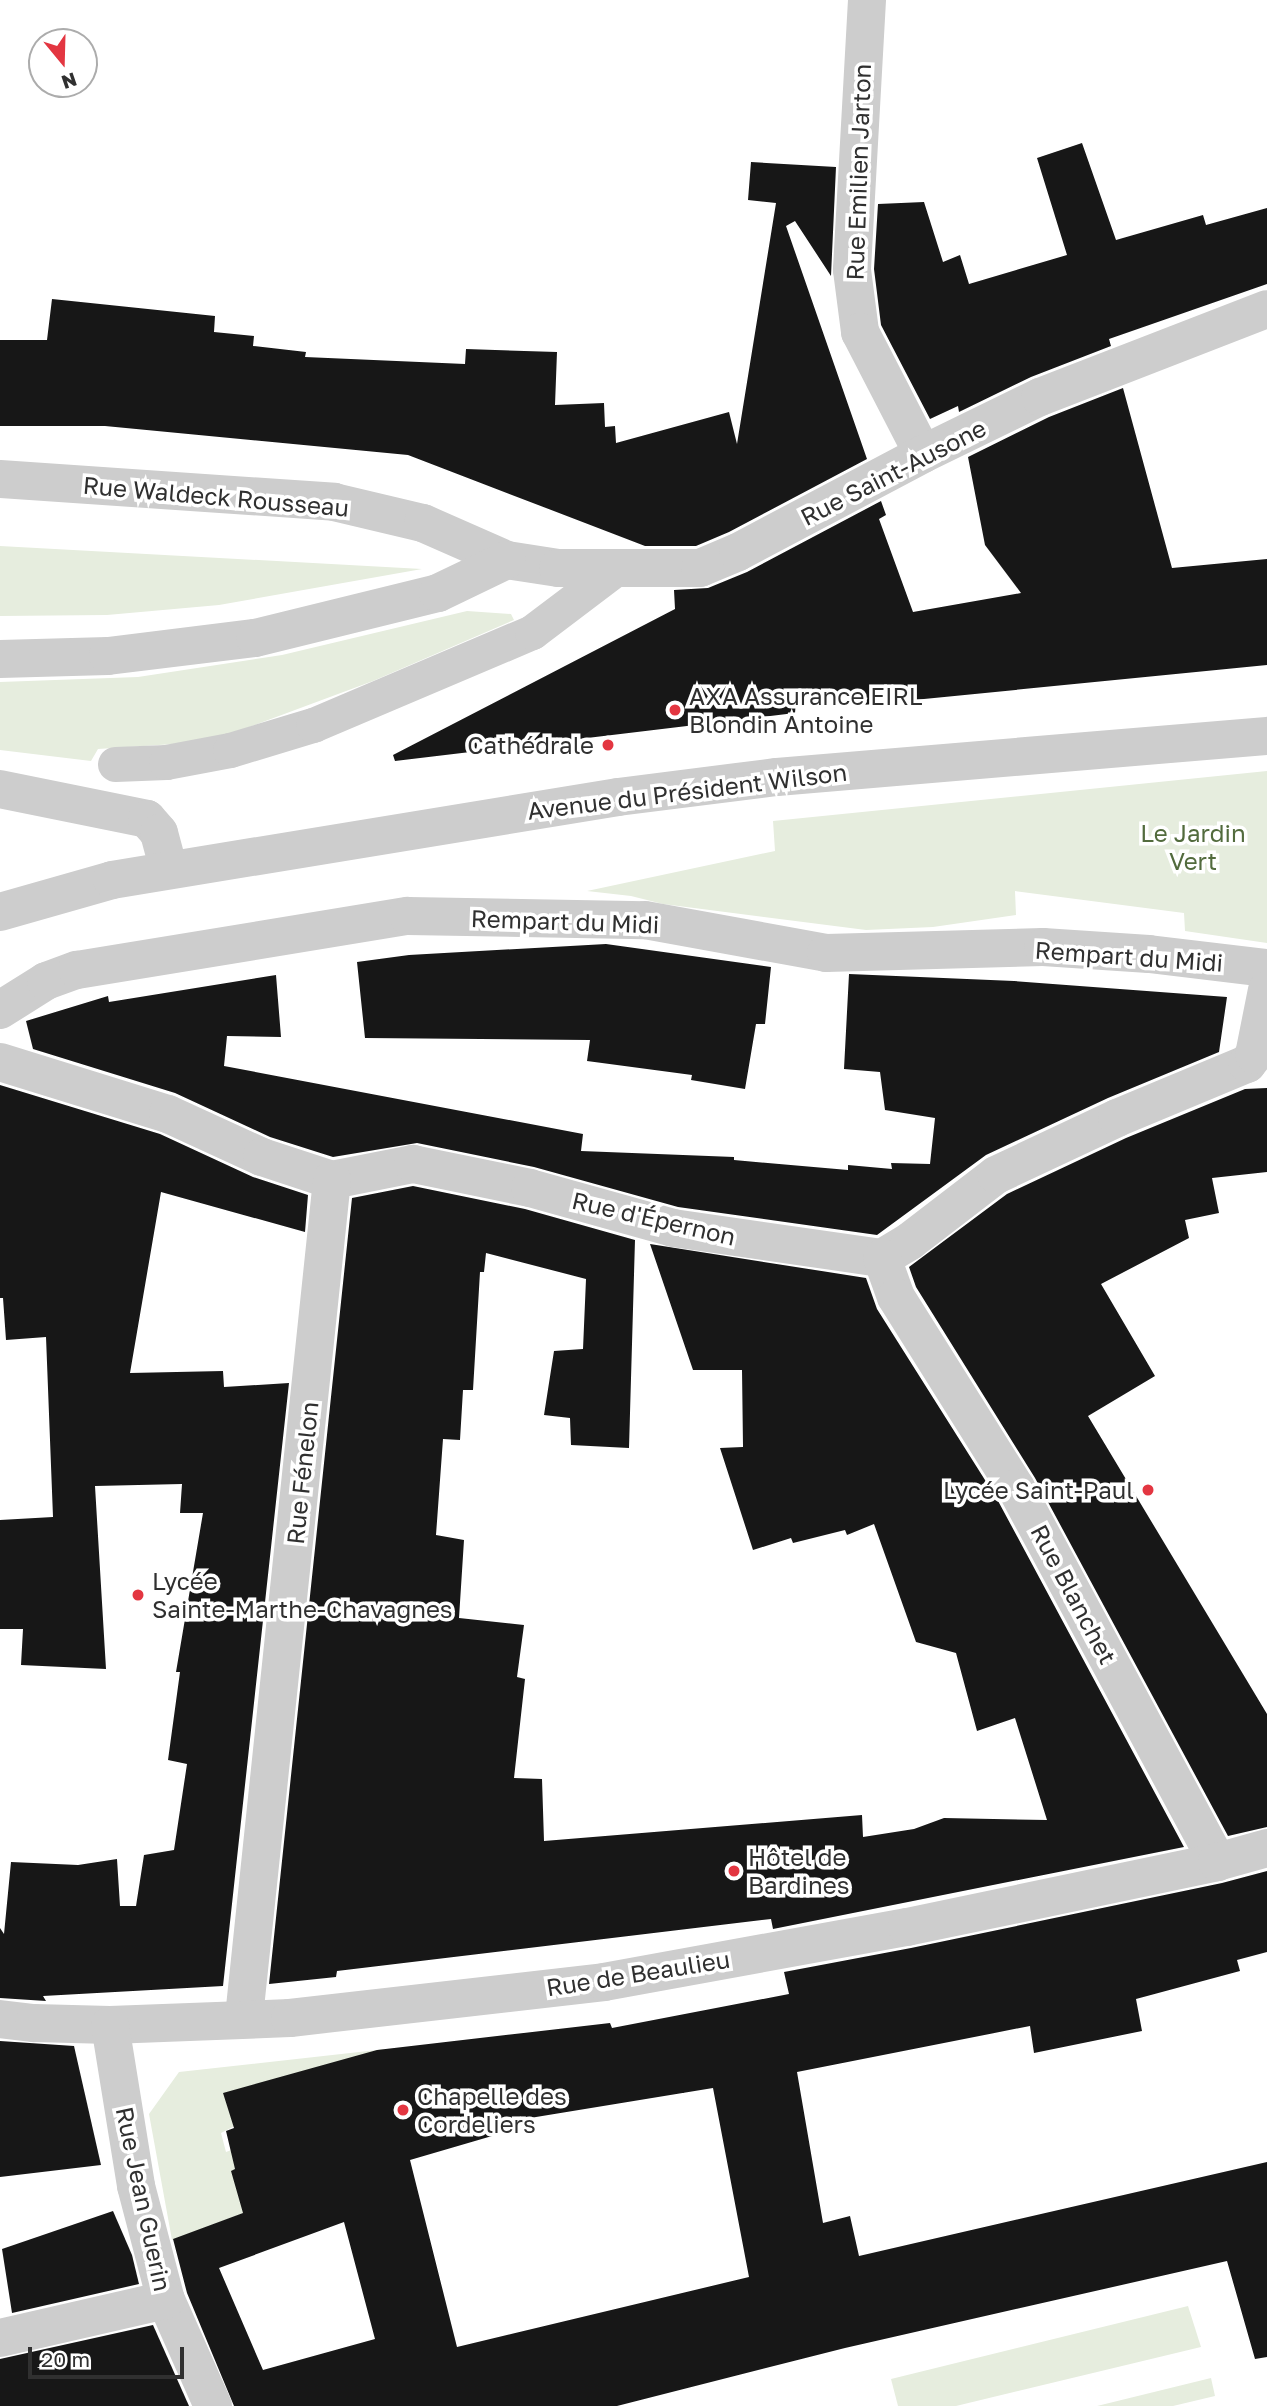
<!DOCTYPE html>
<html>
<head>
<meta charset="utf-8">
<style>
	body { margin:0 }
	#map { position:relative; width:1267px; height:2406px; overflow:hidden; background:#fff; font-family:"Golos Text",sans-serif }
	div>[style] { position:absolute }
	.green>* { inset:0; background:#e6edde }
	.building>* { inset:0; background:#171717 }
	.pedestrian>* { height:35px; margin:-17.5px; padding:0 17.5px; transform-origin:17.5px; border-radius:17.5px; background:#cdcdcd }
	.minor>* { height:38px; margin:-19px; padding:0 19px; transform-origin:19px; border-radius:19px; background:#cdcdcd }
	.tertiary>* { height:38px; margin:-19px; padding:0 19px; transform-origin:19px; border-radius:19px; background:#cdcdcd }
	.dots>* { width:19px; height:19px; translate:-50% -50%; box-sizing:border-box; border:4px solid #fff; border-radius:50% }
	span { translate:-50% -50%; white-space:nowrap; text-align:center; line-height:1.15; -webkit-text-stroke:7px #fff; paint-order:stroke }
	.street-label { font-size:24px; color:#303030 }
	.poi-label { font-size:24px; color:#303030 }
	.left { translate:0 -50%; text-align:left }
	.right { translate:-100% -50%; text-align:right }
	.park-label { font-size:24px; color:#526b3d }
	.north { position:absolute; left:28px; top:28px; width:70px; height:70px; box-sizing:border-box; background:#fff; border:2px solid #acacac; border-radius:50%; rotate:161deg; font-size:19px; font-weight:700; line-height:28px; text-align:center; color:#303030 }
	.north::after { content:''; display:block; margin:auto; width:24px; height:32px; background:#e33641; clip-path:polygon(50% 0,100% 100%,50% 72%,0 100%) }
	.scale { position:absolute; left:28px; top:2347px; width:156px; height:32px; box-sizing:border-box; border:4px solid #303030; border-top:0; padding-left:9px; font-size:21px; line-height:24px; white-space:nowrap; color:#303030; -webkit-text-stroke:5px #fff; paint-order:stroke }
</style>
</head>
<body>
<div id="map">
	<div class="green">
		<i style="clip-path:polygon(0 546px,422px 569px,219px 605px,107px 615px,0 616px)"></i>
		<i style="clip-path:polygon(467px 611px,511px 614px,514px 620px,373px 681px,233px 733px,174px 744px,98px 749px,91px 761px,0 750px,0 682px,138px 677px,282px 655px)"></i>
		<i style="clip-path:polygon(1267px 771px,1267px 943px,1185px 931px,1184px 913px,1015px 891px,1016px 915px,933px 927px,866px 930px,663px 904px,631px 896px,587px 891px,775px 851px,773px 821px)"></i>
		<i style="clip-path:polygon(386px 2049px,221px 2133px,226px 2152px,234px 2149px,254px 2209px,172px 2240px,149px 2114px,179px 2072px)"></i>
		<i style="clip-path:polygon(1188px 2306px,1201px 2347px,956px 2406px,898px 2406px,891px 2379px)"></i>
		<i style="clip-path:polygon(1211px 2378px,1215px 2396px,1173px 2406px,1097px 2406px)"></i>
	</div>
	<div class="building">
		<i style="clip-path:polygon(1082px 143px,1116px 240px,1203px 215px,1206px 225px,1267px 208px,1267px 284px,1109px 339px,1111px 346px,1031px 377px,959px 412px,958px 406px,930px 419px,881px 325px,874px 269px,878px 204px,924px 202px,943px 262px,960px 255px,969px 284px,1067px 255px,1037px 158px)"></i>
		<i style="clip-path:polygon(751px 162px,836px 167px,831px 276px,795px 221px,786px 226px,867px 459px,729px 532px,696px 546px,645px 546px,408px 455px,105px 426px,0 426px,0 340px,47px 340px,52px 299px,215px 316px,214px 332px,254px 336px,253px 346px,306px 352px,305px 357px,465px 364px,466px 349px,557px 352px,555px 405px,604px 403px,605px 427px,615px 426px,616px 443px,729px 412px,737px 444px,776px 203px,748px 200px)"></i>
		<i style="clip-path:polygon(1123px 388px,1172px 568px,1267px 559px,1267px 665px,863px 705px,864px 694px,797px 689px,795px 713px,395px 761px,393px 755px,675px 609px,674px 590px,708px 588px,747px 572px,881px 501px,886px 515px,879px 519px,913px 612px,1021px 593px,985px 545px,968px 457px,1049px 417px)"></i>
		<i style="clip-path:polygon(606px 944px,771px 967px,765px 1024px,756px 1024px,745px 1089px,691px 1080px,692px 1075px,587px 1061px,590px 1040px,365px 1038px,357px 962px,409px 955px)"></i>
		<i style="clip-path:polygon(849px 974px,1014px 981px,1227px 997px,1219px 1052px,1108px 1098px,986px 1155px,877px 1235px,678px 1207px,534px 1167px,417px 1143px,333px 1157px,270px 1137px,175px 1093px,33px 1049px,26px 1021px,108px 996px,109px 1002px,276px 975px,281px 1037px,227px 1036px,224px 1066px,583px 1134px,581px 1151px,734px 1157px,734px 1160px,848px 1170px,848px 1165px,892px 1169px,891px 1163px,930px 1164px,935px 1118px,885px 1110px,880px 1072px,844px 1069px)"></i>
		<i style="clip-path:polygon(0 1085px,160px 1134px,253px 1177px,308px 1195px,305px 1232px,161px 1192px,130px 1373px,223px 1371px,224px 1387px,289px 1383px,223px 1986px,43px 1996px,46px 2001px,0 1998px,0 1928px,4px 1934px,11px 1862px,78px 1865px,117px 1859px,120px 1906px,136px 1906px,144px 1855px,174px 1850px,187px 1764px,168px 1760px,180px 1672px,176px 1672px,203px 1513px,180px 1513px,182px 1484px,95px 1486px,106px 1669px,21px 1665px,23px 1629px,0 1629px,0 1520px,53px 1517px,46px 1337px,6px 1340px,3px 1298px,0 1298px)"></i>
		<i style="clip-path:polygon(1267px 1088px,1267px 1172px,1212px 1178px,1219px 1213px,1185px 1220px,1189px 1238px,1101px 1284px,1155px 1376px,1088px 1416px,1267px 1714px,1267px 1827px,1228px 1836px,1035px 1478px,916px 1287px,909px 1267px,1007px 1194px,1126px 1138px,1245px 1089px)"></i>
		<i style="clip-path:polygon(413px 1186px,525px 1209px,635px 1240px,629px 1448px,571px 1445px,570px 1418px,544px 1415px,554px 1351px,583px 1349px,586px 1279px,486px 1253px,484px 1272px,480px 1272px,473px 1390px,463px 1390px,460px 1440px,443px 1439px,436px 1535px,464px 1540px,459px 1618px,524px 1625px,517px 1677px,525px 1679px,514px 1778px,542px 1779px,544px 1841px,862px 1815px,863px 1837px,914px 1829px,944px 1818px,1047px 1820px,1015px 1718px,977px 1731px,956px 1653px,916px 1642px,874px 1524px,847px 1535px,845px 1530px,793px 1543px,791px 1538px,753px 1550px,720px 1448px,743px 1447px,742px 1370px,693px 1370px,650px 1244px,866px 1278px,877px 1309px,997px 1499px,1184px 1847px,773px 1929px,771px 1919px,337px 1971px,336px 1977px,269px 1984px,352px 1198px)"></i>
		<i style="clip-path:polygon(evenodd,1267px 1871px,1267px 1952px,1237px 1960px,1240px 1971px,1136px 1999px,1142px 2031px,1034px 2053px,1030px 2026px,797px 2072px,823px 2223px,850px 2216px,859px 2256px,1267px 2162px,1267px 2357px,1255px 2359px,1227px 2261px,845px 2348px,617px 2406px,234px 2406px,187px 2293px,173px 2239px,243px 2213px,231px 2171px,235px 2169px,226px 2131px,234px 2128px,223px 2093px,377px 2050px,610px 2023px,612px 2028px,789px 1994px,784px 1972px,911px 1948px,1222px 1883px,1267px 1871px,713px 2088px,749px 2277px,457px 2347px,410px 2160px,526px 2126px,530px 2118px,713px 2088px,1267px 1871px,344px 2222px,375px 2339px,263px 2370px,219px 2268px,344px 2222px)"></i>
		<i style="clip-path:polygon(0 2041px,74px 2046px,101px 2165px,0 2177px)"></i>
		<i style="clip-path:polygon(113px 2211px,132px 2255px,139px 2284px,12px 2313px,2px 2249px)"></i>
		<i style="clip-path:polygon(153px 2325px,189px 2406px,0 2406px,0 2359px)"></i>
	</div>
	<div class="pedestrian">
		<i style="left:115px;top:764px;width:51px;rotate:-2.2deg"></i>
		<i style="left:166px;top:762px;width:65px;rotate:-10.6deg"></i>
		<i style="left:230px;top:750px;width:87px;rotate:-16.8deg"></i>
		<i style="left:313px;top:725px;width:238px;rotate:-23deg"></i>
		<i style="left:532px;top:632px;width:103px;rotate:-37.1deg"></i>
	</div>
	<div class="minor">
		<i style="left:867px;top:0;width:270px;rotate:93.2deg"></i>
		<i style="left:852px;top:270px;width:63px;rotate:82.6deg"></i>
		<i style="left:860px;top:332px;width:137px;rotate:62.7deg"></i>
		<i style="left:0;top:479px;width:335px;rotate:3.9deg"></i>
		<i style="left:334px;top:502px;width:91px;rotate:13.3deg"></i>
		<i style="left:423px;top:523px;width:92px;rotate:23.8deg"></i>
		<i style="left:507px;top:560px;width:52px;rotate:8.9deg"></i>
		<i style="left:558px;top:568px;width:142px"></i>
		<i style="left:700px;top:568px;width:41px;rotate:-22.8deg"></i>
		<i style="left:738px;top:552px;width:209px;rotate:-27.9deg"></i>
		<i style="left:923px;top:454px;width:130px;rotate:-26deg"></i>
		<i style="left:1040px;top:397px;width:243px;rotate:-21.2deg"></i>
		<i style="left:0;top:659px;width:108px;rotate:-1.6deg"></i>
		<i style="left:108px;top:656px;width:148px;rotate:-7deg"></i>
		<i style="left:255px;top:638px;width:188px;rotate:-13.8deg"></i>
		<i style="left:438px;top:593px;width:76px;rotate:-25.6deg"></i>
		<i style="left:0;top:789px;width:150px;rotate:11.5deg"></i>
		<i style="left:147px;top:819px;width:18px;rotate:49deg"></i>
		<i style="left:159px;top:833px;width:38px;rotate:75deg"></i>
		<i style="left:0;top:1010px;width:54px;rotate:-32.2deg"></i>
		<i style="left:46px;top:981px;width:33px;rotate:-20deg"></i>
		<i style="left:77px;top:970px;width:335px;rotate:-9.3deg"></i>
		<i style="left:408px;top:916px;width:237px;rotate:1deg"></i>
		<i style="left:645px;top:920px;width:184px;rotate:10.3deg"></i>
		<i style="left:826px;top:953px;width:217px;rotate:-1.6deg"></i>
		<i style="left:1043px;top:947px;width:106px;rotate:3.8deg"></i>
		<i style="left:1149px;top:954px;width:119px;rotate:6.8deg"></i>
		<i style="left:0;top:1062px;width:176px;rotate:17.2deg"></i>
		<i style="left:168px;top:1114px;width:103px;rotate:24.6deg"></i>
		<i style="left:262px;top:1157px;width:74px;rotate:18.2deg"></i>
		<i style="left:332px;top:1180px;width:83px;rotate:-11.2deg"></i>
		<i style="left:413px;top:1164px;width:119px;rotate:11.6deg"></i>
		<i style="left:530px;top:1188px;width:148px;rotate:15.6deg"></i>
		<i style="left:673px;top:1228px;width:211px;rotate:8.2deg"></i>
		<i style="left:882px;top:1258px;width:33px;rotate:-31deg"></i>
		<i style="left:910px;top:1241px;width:108px;rotate:-37.5deg"></i>
		<i style="left:996px;top:1175px;width:134px;rotate:-25.2deg"></i>
		<i style="left:1117px;top:1118px;width:141px;rotate:-22.6deg"></i>
		<i style="left:1247px;top:1064px;width:11px;rotate:-52deg"></i>
		<i style="left:1254px;top:1055px;width:66px;rotate:-78.7deg"></i>
		<i style="left:882px;top:1258px;width:41px;rotate:70.3deg"></i>
		<i style="left:896px;top:1297px;width:226px;rotate:57.9deg"></i>
		<i style="left:1016px;top:1488px;width:425px;rotate:61.7deg"></i>
		<i style="left:244px;top:2017px;width:842px;rotate:-84deg"></i>
		<i style="left:0;top:2019px;width:34px;rotate:7deg"></i>
		<i style="left:34px;top:2023px;width:76px;rotate:1.5deg"></i>
		<i style="left:110px;top:2025px;width:180px;rotate:-2.2deg"></i>
		<i style="left:290px;top:2018px;width:316px;rotate:-6.5deg"></i>
		<i style="left:604px;top:1982px;width:308px;rotate:-10.3deg"></i>
		<i style="left:907px;top:1927px;width:317px;rotate:-11.8deg"></i>
		<i style="left:1217px;top:1862px;width:52px;rotate:-15.6deg"></i>
		<i style="left:110px;top:2025px;width:163px;rotate:80.8deg"></i>
		<i style="left:136px;top:2186px;width:118px;rotate:75.3deg"></i>
		<i style="left:166px;top:2300px;width:116px;rotate:66.1deg"></i>
		<i style="left:0;top:2338px;width:170px;rotate:-12.9deg"></i>
	</div>
	<div class="tertiary">
		<i style="left:0;top:912px;width:116px;rotate:-15.9deg"></i>
		<i style="left:112px;top:880px;width:513px;rotate:-9.32deg"></i>
		<i style="left:618px;top:797px;width:160px;rotate:-7.2deg"></i>
		<i style="left:777px;top:777px;width:492px;rotate:-4.8deg"></i>
	</div>
	<div class="dots">
		<i style="left:675px;top:710px;background:#e33641"></i>
		<i style="left:608px;top:745px;background:#e33641"></i>
		<i style="left:1148px;top:1490px;background:#e33641"></i>
		<i style="left:138px;top:1595px;background:#e33641"></i>
		<i style="left:734px;top:1871px;background:#e33641"></i>
		<i style="left:403px;top:2110px;background:#e33641"></i>
	</div>
	<div class="street-label">
		<span style="left:858px;top:172px;rotate:-88deg">Rue Emilien Jarton</span>
		<span style="left:893px;top:472px;rotate:-27deg">Rue Saint-Ausone</span>
		<span style="left:216px;top:496px;rotate:5deg">Rue Waldeck Rousseau</span>
		<span style="left:687px;top:791px;rotate:-7deg">Avenue du Président Wilson</span>
		<span style="left:565px;top:921px;rotate:2deg">Rempart du Midi</span>
		<span style="left:1129px;top:956px;rotate:4deg">Rempart du Midi</span>
		<span style="left:654px;top:1218px;rotate:13deg">Rue d'Épernon</span>
		<span style="left:302px;top:1473px;rotate:-84deg">Rue Fénelon</span>
		<span style="left:1074px;top:1594px;rotate:62deg">Rue Blanchet</span>
		<span style="left:638px;top:1973px;rotate:-9deg">Rue de Beaulieu</span>
		<span style="left:144px;top:2199px;rotate:78deg">Rue Jean Guerin</span>
	</div>
	<div class="poi-label">
		<span class="left" style="left:689px;top:710px">AXA Assurance EIRL<br>Blondin Antoine</span>
		<span class="right" style="left:594px;top:745px">Cathédrale</span>
		<span class="right" style="left:1134px;top:1490px">Lycée Saint-Paul</span>
		<span class="left" style="left:152px;top:1595px">Lycée<br>Sainte-Marthe-Chavagnes</span>
		<span class="left" style="left:748px;top:1871px">Hôtel de<br>Bardines</span>
		<span class="left" style="left:417px;top:2110px">Chapelle des<br>Cordeliers</span>
	</div>
	<div class="park-label">
		<span style="left:1193px;top:847px">Le Jardin<br>Vert</span>
	</div>
	<div class="north">N</div>
	<div class="scale">20 m</div>
</div>
</body>
</html>
